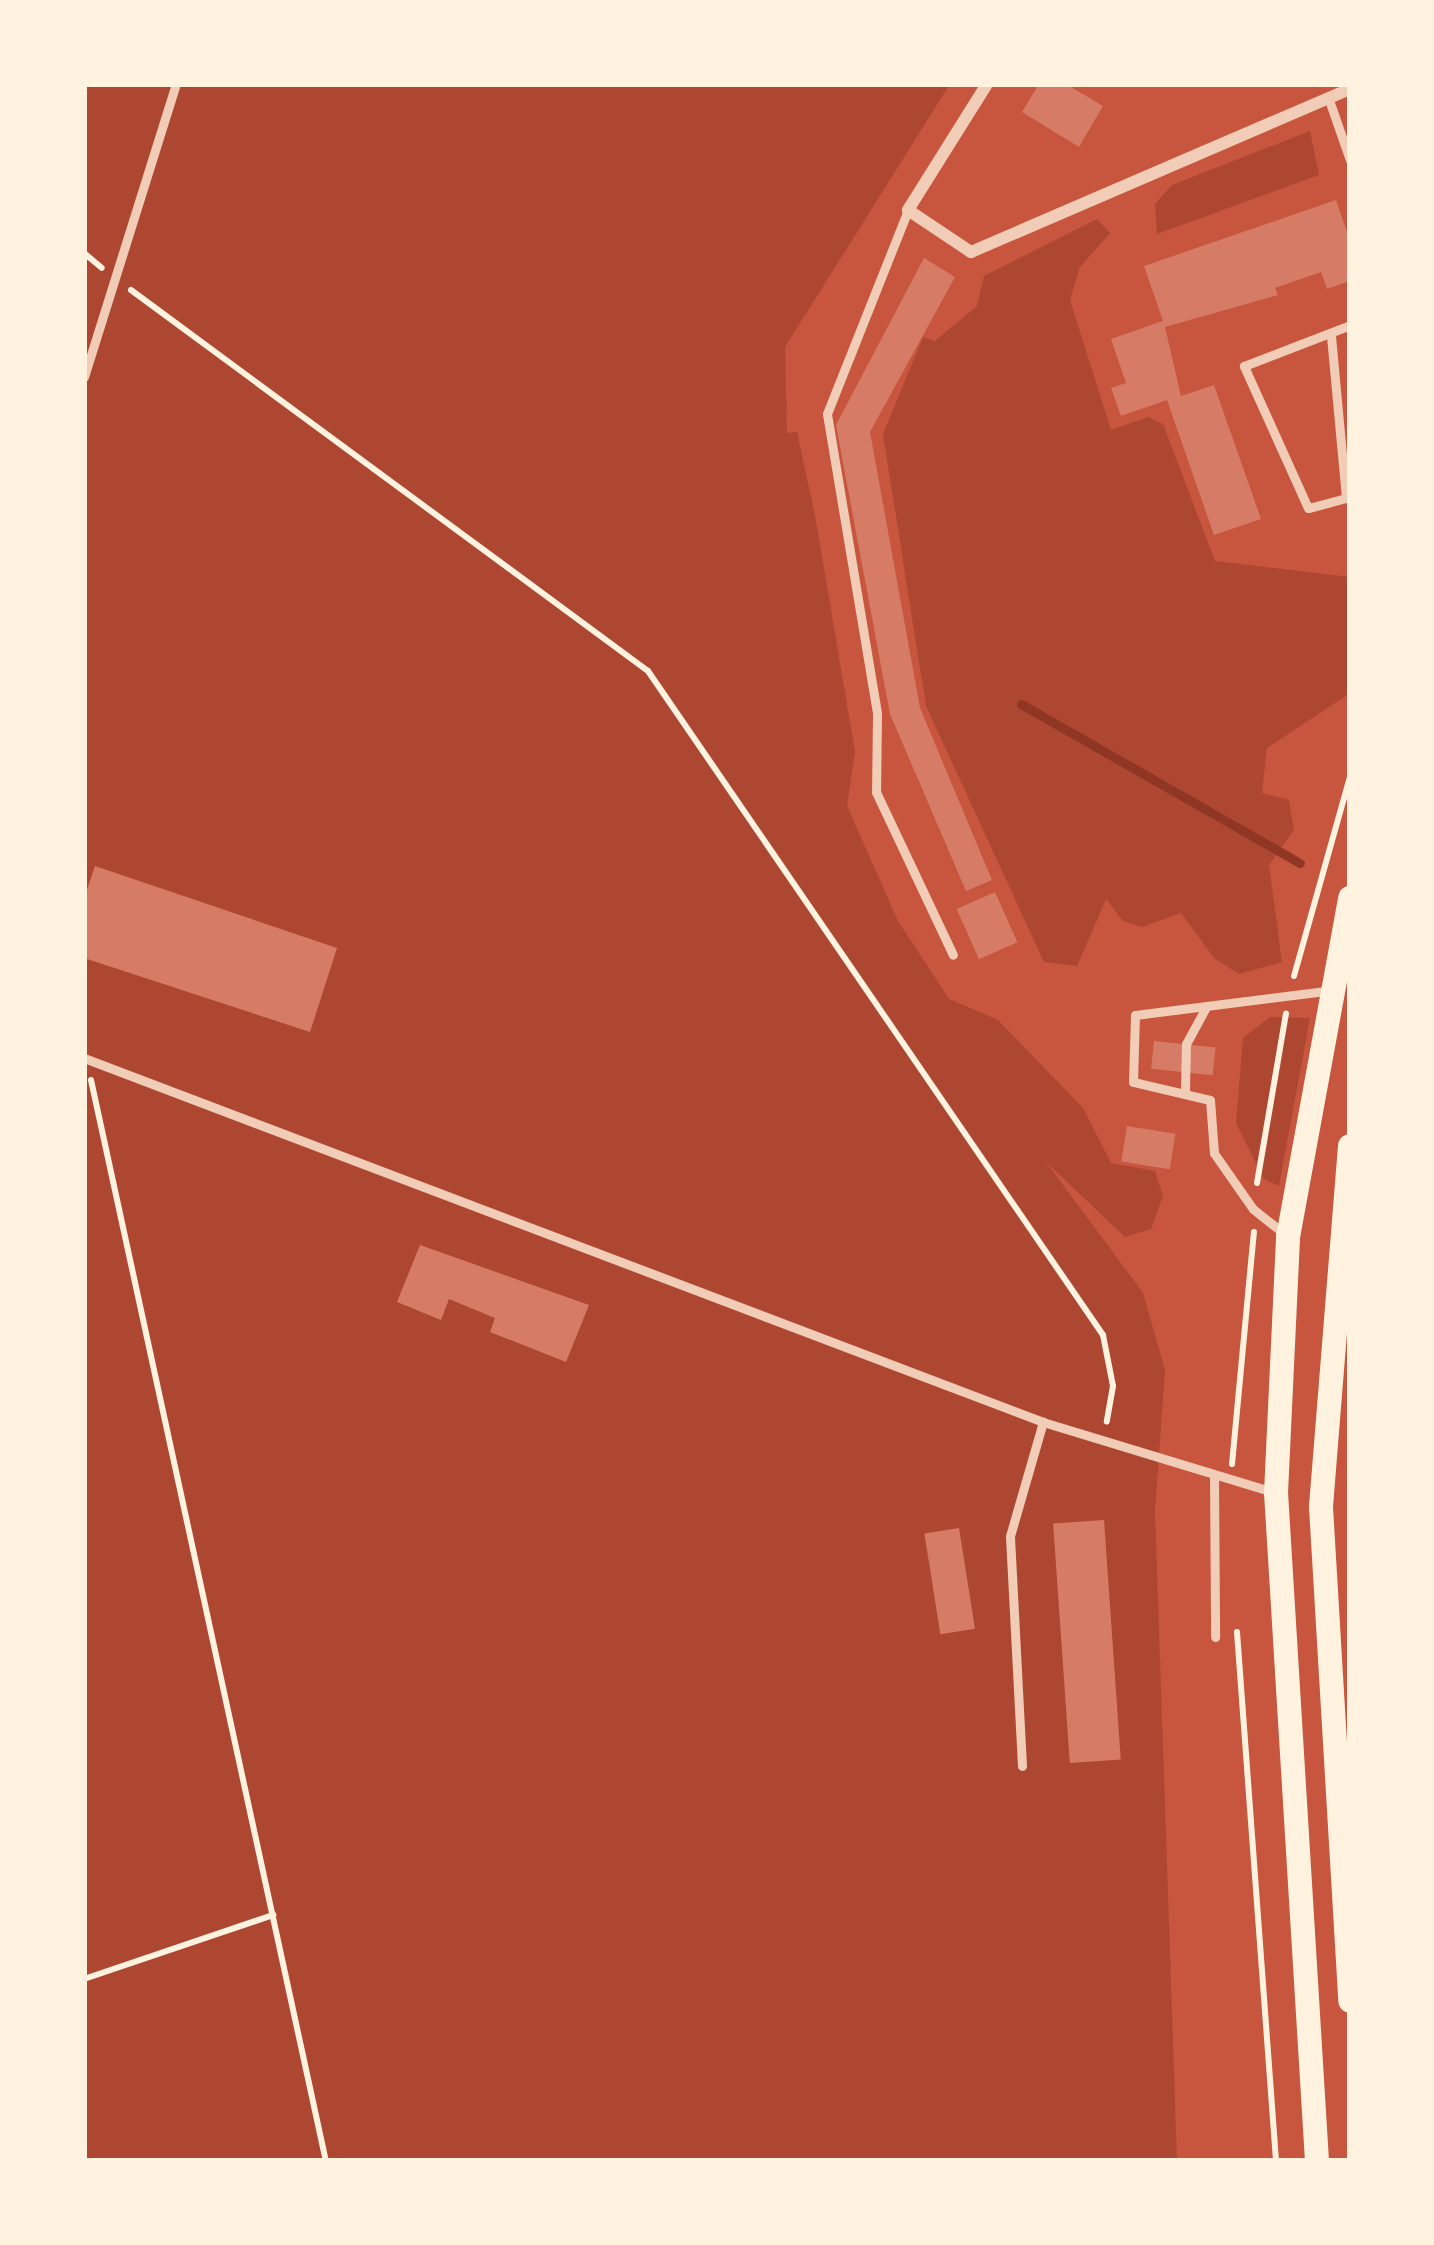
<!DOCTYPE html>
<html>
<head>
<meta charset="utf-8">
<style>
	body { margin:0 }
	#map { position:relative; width:1434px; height:2245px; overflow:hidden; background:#c8553d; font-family:Inter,sans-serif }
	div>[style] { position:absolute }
	.green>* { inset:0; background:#ae4732 }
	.stream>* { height:9px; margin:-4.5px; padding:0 4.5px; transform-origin:4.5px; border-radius:4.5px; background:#8f3625 }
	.building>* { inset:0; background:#d67c66; transform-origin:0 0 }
	.path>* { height:6px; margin:-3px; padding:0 3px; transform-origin:3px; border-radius:3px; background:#fff3e0 }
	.service>* { height:9px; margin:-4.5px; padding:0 4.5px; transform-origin:4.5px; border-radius:4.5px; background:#f1ccb7 }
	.minor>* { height:12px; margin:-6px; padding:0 6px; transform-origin:6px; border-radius:6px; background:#f1ccb7 }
	.secondary>* { height:24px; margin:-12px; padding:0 12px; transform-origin:12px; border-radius:12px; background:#fff3e0 }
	span { translate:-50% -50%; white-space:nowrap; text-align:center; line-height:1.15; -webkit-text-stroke:9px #fff3e0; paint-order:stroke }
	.frame { position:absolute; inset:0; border:87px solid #fff3e0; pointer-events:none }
</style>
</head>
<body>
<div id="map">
	<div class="green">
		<i style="clip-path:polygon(84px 84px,950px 84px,785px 347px,787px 433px,797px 432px,815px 515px,855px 752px,847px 806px,898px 921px,949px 999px,998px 1020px,1083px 1108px,1111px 1163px,1155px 1171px,1163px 1196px,1151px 1229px,1125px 1237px,1046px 1162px,1143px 1293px,1165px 1370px,1155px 1510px,1177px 2161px,84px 2161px)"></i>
		<i style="clip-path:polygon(1310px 131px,1319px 175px,1157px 234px,1155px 204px,1172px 185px)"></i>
		<i style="clip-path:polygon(1097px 219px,1110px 233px,1080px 267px,1070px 300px,1111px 430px,1148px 417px,1163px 424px,1215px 561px,1350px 577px,1350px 693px,1267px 748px,1262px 793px,1289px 800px,1294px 830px,1269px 865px,1282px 962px,1239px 974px,1215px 959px,1181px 913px,1142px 927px,1123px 921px,1106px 899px,1077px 966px,1044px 962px,926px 706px,883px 434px,923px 337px,935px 341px,977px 306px,984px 276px)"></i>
		<i style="clip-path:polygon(1270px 1017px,1310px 1018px,1279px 1186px,1264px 1179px,1236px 1123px,1243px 1038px)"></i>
	</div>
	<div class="stream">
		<i style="left:1021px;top:704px;width:321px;rotate:29.7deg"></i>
	</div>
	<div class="building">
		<i style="clip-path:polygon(1039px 84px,1066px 84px,1103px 106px,1079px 147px,1022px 112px)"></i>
		<i style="clip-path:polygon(1336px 200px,1350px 241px,1350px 281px,1327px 289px,1321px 272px,1275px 288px,1278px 295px,1165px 327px,1181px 396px,1214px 385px,1261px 519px,1214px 535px,1167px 400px,1121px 416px,1111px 388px,1126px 383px,1111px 339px,1163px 321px,1144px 266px)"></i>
		<i style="clip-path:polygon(924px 258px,955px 277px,870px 432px,920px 708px,992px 880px,966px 891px,890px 714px,836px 425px)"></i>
		<i style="clip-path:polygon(95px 866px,337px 948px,310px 1032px,84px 958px,84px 899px)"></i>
		<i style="left:995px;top:892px;width:55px;height:42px;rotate:66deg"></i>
		<i style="left:1154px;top:1041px;width:62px;height:28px;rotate:6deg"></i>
		<i style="left:1127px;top:1126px;width:49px;height:36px;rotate:9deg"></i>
		<i style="clip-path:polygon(420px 1245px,589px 1305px,566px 1362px,490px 1332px,495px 1318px,449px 1299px,441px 1320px,397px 1302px)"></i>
		<i style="left:1104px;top:1520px;width:240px;height:51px;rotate:86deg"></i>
		<i style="left:959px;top:1528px;width:102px;height:35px;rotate:81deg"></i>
	</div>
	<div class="path">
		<i style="left:84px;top:253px;width:23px;rotate:40deg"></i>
		<i style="left:131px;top:290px;width:642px;rotate:36.39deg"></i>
		<i style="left:648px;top:671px;width:805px;rotate:55.58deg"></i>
		<i style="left:1103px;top:1335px;width:52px;rotate:78.9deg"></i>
		<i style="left:1113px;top:1386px;width:36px;rotate:100deg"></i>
		<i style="left:1294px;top:976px;width:207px;rotate:-74.3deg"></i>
		<i style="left:91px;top:1080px;width:1106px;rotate:77.74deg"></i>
		<i style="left:1257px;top:1183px;width:172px;rotate:-80.3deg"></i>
		<i style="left:1232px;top:1464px;width:233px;rotate:-84.6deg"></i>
		<i style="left:1237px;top:1632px;width:530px;rotate:85.78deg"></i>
		<i style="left:84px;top:1979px;width:200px;rotate:-18.7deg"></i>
	</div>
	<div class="service">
		<i style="left:1328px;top:97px;width:67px;rotate:70.8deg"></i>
		<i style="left:908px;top:210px;width:219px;rotate:111.7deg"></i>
		<i style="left:827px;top:414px;width:304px;rotate:80.5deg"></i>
		<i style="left:877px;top:714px;width:78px;rotate:90.7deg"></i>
		<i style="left:876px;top:792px;width:180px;rotate:64.7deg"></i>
		<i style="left:1331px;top:336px;width:163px;rotate:84.7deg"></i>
		<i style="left:1346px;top:498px;width:39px;rotate:165deg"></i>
		<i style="left:1308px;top:508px;width:156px;rotate:-114.3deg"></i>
		<i style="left:1244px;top:366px;width:114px;rotate:-21.1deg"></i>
		<i style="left:84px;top:377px;width:307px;rotate:-72.6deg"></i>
		<i style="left:84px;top:1058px;width:1026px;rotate:20.78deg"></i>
		<i style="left:1043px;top:1422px;width:244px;rotate:16.9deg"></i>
		<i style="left:1185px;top:1091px;width:47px;rotate:-88.8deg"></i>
		<i style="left:1186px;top:1044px;width:42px;rotate:-61.6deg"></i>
		<i style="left:1287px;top:1236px;width:43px;rotate:-141.5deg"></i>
		<i style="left:1253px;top:1209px;width:68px;rotate:-124.9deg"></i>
		<i style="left:1214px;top:1153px;width:53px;rotate:-94.3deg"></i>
		<i style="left:1210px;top:1100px;width:79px;rotate:-166.8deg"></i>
		<i style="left:1133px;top:1082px;width:67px;rotate:-88.3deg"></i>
		<i style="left:1135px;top:1015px;width:200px;rotate:-7.2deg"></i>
		<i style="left:1214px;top:1477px;width:160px;rotate:89.6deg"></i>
		<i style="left:1022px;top:1766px;width:230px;rotate:-93deg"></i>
		<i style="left:1010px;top:1536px;width:119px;rotate:-73.9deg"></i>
	</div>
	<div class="minor">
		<i style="left:987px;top:84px;width:149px;rotate:122.1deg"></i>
		<i style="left:908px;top:210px;width:76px;rotate:33.7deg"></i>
		<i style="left:971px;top:252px;width:413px;rotate:-23.3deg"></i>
	</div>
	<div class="secondary">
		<i style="left:1350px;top:1146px;width:362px;rotate:94.6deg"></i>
		<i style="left:1321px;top:1507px;width:495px;rotate:86.6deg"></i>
		<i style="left:1317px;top:2161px;width:669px;rotate:-93.51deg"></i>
		<i style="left:1276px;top:1493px;width:256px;rotate:-87.3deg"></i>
		<i style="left:1288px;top:1237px;width:345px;rotate:-79.6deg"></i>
	</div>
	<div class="frame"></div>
</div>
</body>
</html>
